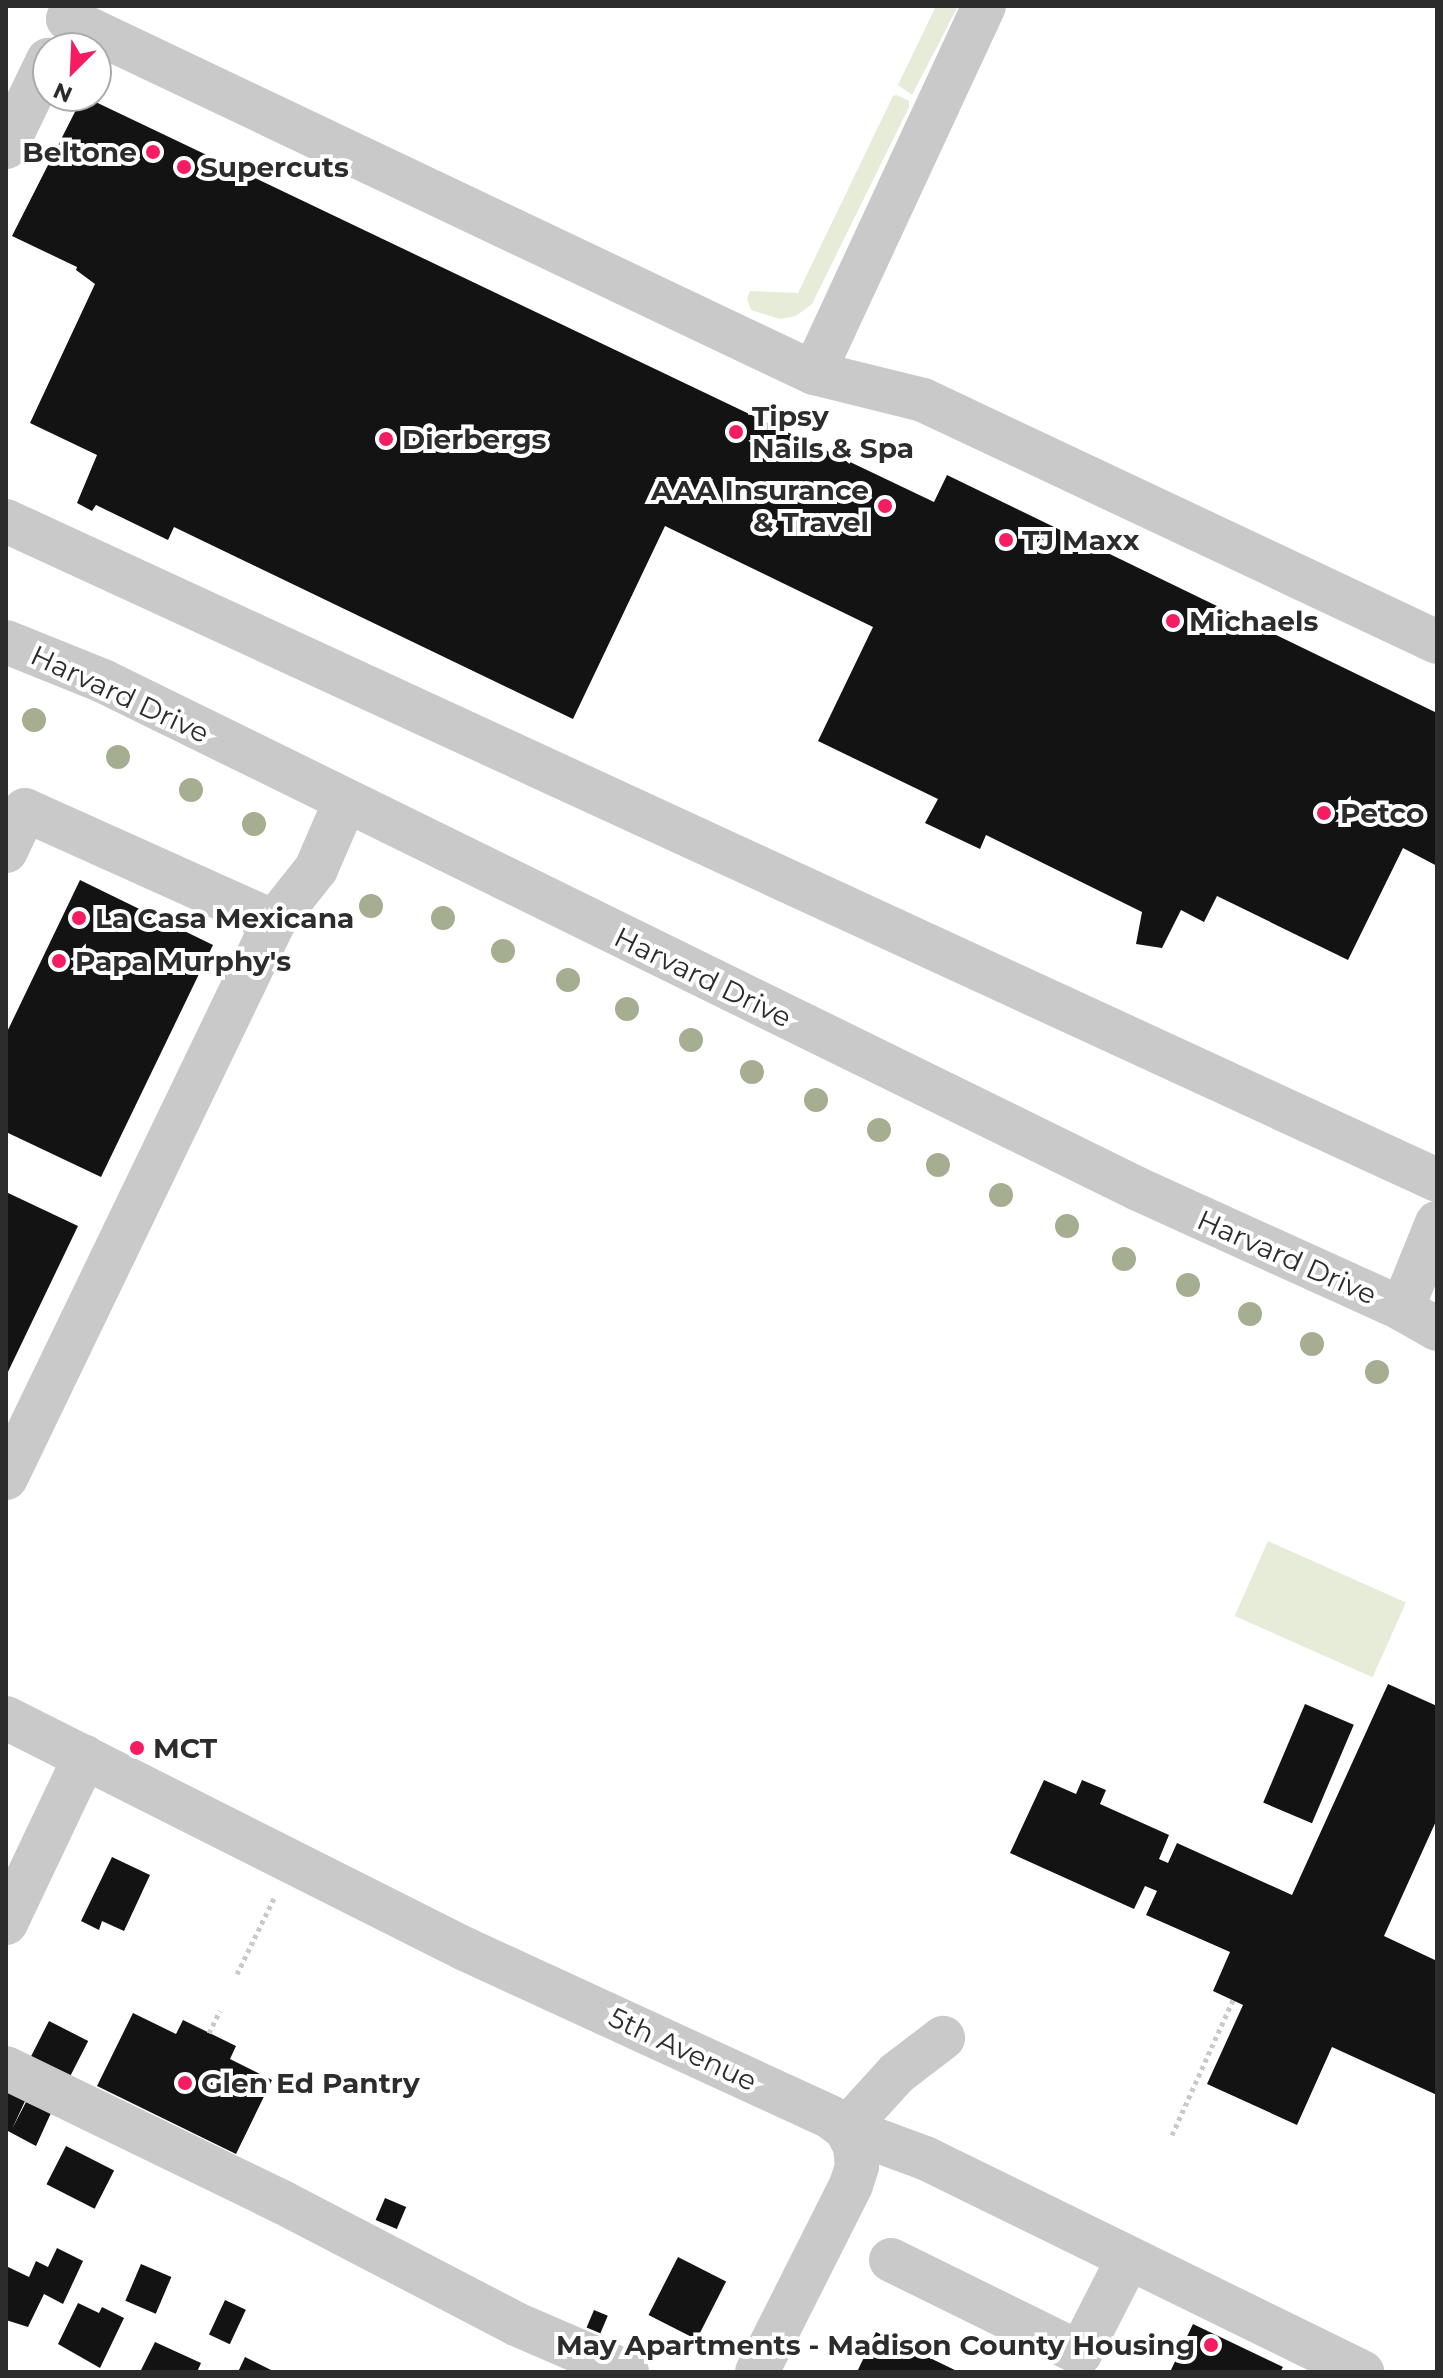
<!DOCTYPE html>
<html>
<head>
<meta charset="utf-8">
<style>
	body { margin:0 }
	#map { position:relative; width:1443px; height:2378px; overflow:hidden; background:#fff; font-family:Montserrat,sans-serif }
	div>[style] { position:absolute }
	.green>* { inset:0; background:#e7ecd8; transform-origin:0 0 }
	.building>* { inset:0; background:#131313; transform-origin:0 0 }
	.path>* { height:5px; margin-top:-2.5px; transform-origin:0; background:repeating-linear-gradient(90deg,#c9c9c9 0 4px,transparent 0 8px) }
	.minor>* { height:44px; margin:-22px; padding:0 22px; transform-origin:22px; border-radius:22px; background:#c9c9c9 }
	.trees>* { width:24px; height:24px; margin:-12px; border-radius:50%; background:#a5ae90 }
	.dots>* { width:22px; height:22px; translate:-50% -50%; box-sizing:border-box; border:4px solid #fff; border-radius:50% }
	span { translate:-50% -50%; white-space:nowrap; text-align:center; line-height:1.15; -webkit-text-stroke:8px #fff; paint-order:stroke }
	.poi-label { font-size:28px; color:#2c2c2c; font-weight:700 }
	.right { translate:-100% -50%; text-align:right }
	.left { translate:0 -50%; text-align:left }
	.street-label { font-size:28px; color:#2c2c2c }
	.frame { position:absolute; inset:0; border:8px solid #2c2c2c; pointer-events:none }
	.north { position:absolute; left:32px; top:32px; width:80px; height:80px; box-sizing:border-box; background:#fff; border:2px solid #ababab; border-radius:50%; rotate:204deg; font-size:22px; font-weight:700; line-height:32px; text-align:center; color:#2c2c2c }
	.north::after { content:''; display:block; margin:auto; width:28px; height:36px; background:#f51c61; clip-path:polygon(50% 0,100% 100%,50% 72%,0 100%) }
</style>
</head>
<body>
<div id="map">
	<div class="green">
		<i style="clip-path:polygon(936px 6px,958px 6px,912px 95px,898px 85px)"></i>
		<i style="clip-path:polygon(897px 95px,909px 101px,909px 107px,812px 304px,796px 316px,780px 319px,751px 310px,747px 299px,750px 291px,798px 293px,893px 96px)"></i>
		<i style="left:1268px;top:1541px;width:151px;height:82px;rotate:24deg"></i>
	</div>
	<div class="building">
		<i style="clip-path:polygon(83px 96px,934px 502px,947px 475px,1437px 713px,1437px 866px,1403px 848px,1348px 960px,1217px 896px,1204px 922px,1181px 910px,1162px 948px,1136px 944px,1142px 912px,986px 835px,980px 849px,925px 823px,938px 799px,818px 741px,873px 627px,665px 526px,573px 719px,174px 527px,168px 540px,96px 505px,92px 511px,77px 503px,97px 455px,30px 423px,95px 284px,76px 270px,77px 267px,12px 236px)"></i>
		<i style="clip-path:polygon(80px 880px,213px 945px,101px 1177px,6px 1132px,6px 1034px)"></i>
		<i style="clip-path:polygon(6px 1192px,78px 1226px,6px 1376px)"></i>
		<i style="clip-path:polygon(1388px 1684px,1437px 1706px,1437px 1819px,1384px 1936px,1437px 1961px,1437px 2095px,1332px 2047px,1297px 2125px,1207px 2084px,1243px 2005px,1213px 1991px,1230px 1952px,1146px 1915px,1157px 1891px,1145px 1886px,1134px 1909px,1010px 1853px,1044px 1780px,1076px 1794px,1082px 1780px,1106px 1790px,1100px 1804px,1169px 1835px,1159px 1859px,1168px 1863px,1177px 1843px,1292px 1895px)"></i>
		<i style="left:1305px;top:1704px;width:53px;height:107px;rotate:23deg"></i>
		<i style="clip-path:polygon(112px 1857px,150px 1875px,124px 1931px,102px 1921px,99px 1930px,81px 1921px)"></i>
		<i style="clip-path:polygon(133px 2013px,176px 2034px,183px 2020px,236px 2046px,230px 2059px,272px 2080px,236px 2154px,97px 2086px)"></i>
		<i style="left:49px;top:2021px;width:44px;height:40px;rotate:27deg"></i>
		<i style="clip-path:polygon(6px 2091px,26px 2099px,12px 2129px,26px 2102px,51px 2113px,36px 2146px,6px 2130px)"></i>
		<i style="left:66px;top:2146px;width:54px;height:43px;rotate:27deg"></i>
		<i style="left:385px;top:2198px;width:23px;height:24px;rotate:23deg"></i>
		<i style="clip-path:polygon(57px 2248px,83px 2261px,63px 2304px,44px 2294px,28px 2327px,6px 2320px,6px 2266px,29px 2277px,36px 2261px,48px 2267px)"></i>
		<i style="left:678px;top:2257px;width:54px;height:65px;rotate:27deg"></i>
		<i style="left:141px;top:2264px;width:33px;height:40px;rotate:23deg"></i>
		<i style="left:225px;top:2300px;width:23px;height:38px;rotate:25deg"></i>
		<i style="clip-path:polygon(78px 2303px,99px 2313px,102px 2307px,124px 2318px,100px 2368px,58px 2344px)"></i>
		<i style="left:594px;top:2310px;width:15px;height:19px;rotate:23deg"></i>
		<i style="clip-path:polygon(1193px 2324px,1283px 2367px,1280px 2372px,1170px 2372px)"></i>
		<i style="clip-path:polygon(876px 2332px,959px 2372px,857px 2372px)"></i>
		<i style="clip-path:polygon(155px 2342px,201px 2363px,197px 2372px,140px 2372px)"></i>
		<i style="clip-path:polygon(245px 2357px,275px 2372px,238px 2372px)"></i>
	</div>
	<div class="path">
		<i style="left:237px;top:1974px;width:87px;rotate:-64deg"></i>
		<i style="left:209px;top:2033px;width:25px;rotate:-64deg"></i>
		<i style="left:1172px;top:2135px;width:148px;rotate:-65.7deg"></i>
	</div>
	<div class="minor">
		<i style="left:74px;top:6px;width:14px;rotate:115deg"></i>
		<i style="left:68px;top:19px;width:826px;rotate:25.39deg"></i>
		<i style="left:984px;top:6px;width:404px;rotate:114.9deg"></i>
		<i style="left:814px;top:373px;width:112px;rotate:13.9deg"></i>
		<i style="left:923px;top:400px;width:568px;rotate:25.21deg"></i>
		<i style="left:6px;top:147px;width:97px;rotate:-64.2deg"></i>
		<i style="left:6px;top:521px;width:1575px;rotate:24.73deg"></i>
		<i style="left:6px;top:642px;width:105px;rotate:21.9deg"></i>
		<i style="left:103px;top:681px;width:1153px;rotate:26.14deg"></i>
		<i style="left:1138px;top:1189px;width:290px;rotate:24.4deg"></i>
		<i style="left:1402px;top:1309px;width:40px;rotate:29.7deg"></i>
		<i style="left:6px;top:851px;width:45px;rotate:-65.1deg"></i>
		<i style="left:25px;top:810px;width:273px;rotate:24.2deg"></i>
		<i style="left:1402px;top:1309px;width:93px;rotate:-67.9deg"></i>
		<i style="left:6px;top:1478px;width:617px;rotate:-64.27deg"></i>
		<i style="left:274px;top:922px;width:68px;rotate:-51.6deg"></i>
		<i style="left:316px;top:869px;width:73px;rotate:-66.6deg"></i>
		<i style="left:6px;top:1718px;width:514px;rotate:26.71deg"></i>
		<i style="left:465px;top:1949px;width:402px;rotate:24.7deg"></i>
		<i style="left:830px;top:2117px;width:20px;rotate:37deg"></i>
		<i style="left:846px;top:2129px;width:84px;rotate:20.2deg"></i>
		<i style="left:925px;top:2158px;width:487px;rotate:26.1deg"></i>
		<i style="left:6px;top:1923px;width:184px;rotate:-64.6deg"></i>
		<i style="left:6px;top:2068px;width:307px;rotate:25.9deg"></i>
		<i style="left:282px;top:2202px;width:264px;rotate:27.5deg"></i>
		<i style="left:516px;top:2324px;width:121px;rotate:23.4deg"></i>
		<i style="left:891px;top:2260px;width:211px;rotate:26.2deg"></i>
		<i style="left:1080px;top:2353px;width:106px;rotate:-62.9deg"></i>
		<i style="left:757px;top:2372px;width:209px;rotate:-63.3deg"></i>
		<i style="left:851px;top:2185px;width:20px;rotate:-72deg"></i>
		<i style="left:857px;top:2166px;width:20px;rotate:-96deg"></i>
		<i style="left:855px;top:2146px;width:19px;rotate:-118deg"></i>
		<i style="left:846px;top:2129px;width:76px;rotate:-47.7deg"></i>
		<i style="left:897px;top:2073px;width:58px;rotate:-37.3deg"></i>
	</div>
	<div class="trees">
		<i style="left:34px;top:720px"></i>
		<i style="left:118px;top:757px"></i>
		<i style="left:191px;top:790px"></i>
		<i style="left:254px;top:824px"></i>
		<i style="left:371px;top:906px"></i>
		<i style="left:443px;top:918px"></i>
		<i style="left:503px;top:951px"></i>
		<i style="left:568px;top:980px"></i>
		<i style="left:627px;top:1009px"></i>
		<i style="left:691px;top:1040px"></i>
		<i style="left:752px;top:1072px"></i>
		<i style="left:816px;top:1100px"></i>
		<i style="left:879px;top:1130px"></i>
		<i style="left:938px;top:1165px"></i>
		<i style="left:1001px;top:1195px"></i>
		<i style="left:1067px;top:1226px"></i>
		<i style="left:1124px;top:1259px"></i>
		<i style="left:1188px;top:1285px"></i>
		<i style="left:1250px;top:1314px"></i>
		<i style="left:1312px;top:1344px"></i>
		<i style="left:1377px;top:1372px"></i>
	</div>
	<div class="dots">
		<i style="left:153px;top:152px;background:#f51c61"></i>
		<i style="left:184px;top:167px;background:#f51c61"></i>
		<i style="left:736px;top:432px;background:#f51c61"></i>
		<i style="left:386px;top:439px;background:#f51c61"></i>
		<i style="left:885px;top:506px;background:#f51c61"></i>
		<i style="left:1006px;top:540px;background:#f51c61"></i>
		<i style="left:1173px;top:621px;background:#f51c61"></i>
		<i style="left:1324px;top:813px;background:#f51c61"></i>
		<i style="left:79px;top:918px;background:#f51c61"></i>
		<i style="left:59px;top:961px;background:#f51c61"></i>
		<i style="left:137px;top:1748px;background:#f51c61"></i>
		<i style="left:185px;top:2083px;background:#f51c61"></i>
		<i style="left:1211px;top:2345px;background:#f51c61"></i>
	</div>
	<div class="poi-label">
		<span class="right" style="left:137px;top:152px">Beltone</span>
		<span class="left" style="left:200px;top:167px">Supercuts</span>
		<span class="left" style="left:752px;top:432px">Tipsy<br>Nails &amp; Spa</span>
		<span class="left" style="left:402px;top:439px">Dierbergs</span>
		<span class="right" style="left:869px;top:506px">AAA Insurance<br>&amp; Travel</span>
		<span class="left" style="left:1022px;top:540px">TJ Maxx</span>
		<span class="left" style="left:1189px;top:621px">Michaels</span>
		<span class="left" style="left:1340px;top:813px">Petco</span>
		<span class="left" style="left:95px;top:918px">La Casa Mexicana</span>
		<span class="left" style="left:75px;top:961px">Papa Murphy's</span>
		<span class="left" style="left:153px;top:1748px">MCT</span>
		<span class="left" style="left:201px;top:2083px">Glen Ed Pantry</span>
		<span class="right" style="left:1195px;top:2345px">May Apartments - Madison County Housing</span>
	</div>
	<div class="street-label">
		<span style="left:120px;top:694px;rotate:25deg">Harvard Drive</span>
		<span style="left:703px;top:977px;rotate:26deg">Harvard Drive</span>
		<span style="left:1287px;top:1257px;rotate:24deg">Harvard Drive</span>
		<span style="left:683px;top:2049px;rotate:25deg">5th Avenue</span>
	</div>
	<div class="frame"></div>
	<div class="north">N</div>
</div>
</body>
</html>
